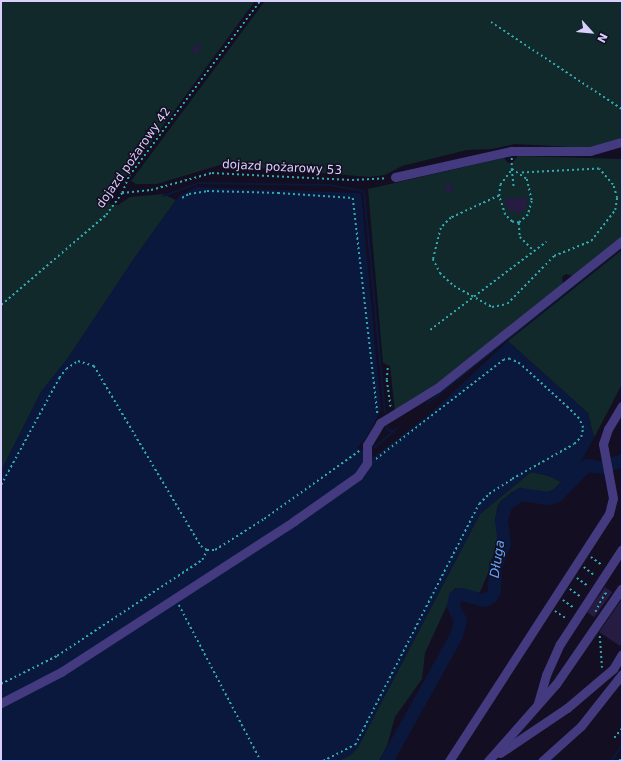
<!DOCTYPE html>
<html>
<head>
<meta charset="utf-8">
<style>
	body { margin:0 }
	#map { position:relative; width:623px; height:762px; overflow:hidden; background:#130e21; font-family:"DejaVu Sans",sans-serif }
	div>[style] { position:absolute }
	.green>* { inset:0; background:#11292b }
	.water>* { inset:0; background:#0b183d }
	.stream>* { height:2px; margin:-1px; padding:0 1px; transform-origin:1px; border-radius:1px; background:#0b183d }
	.river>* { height:13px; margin:-6.5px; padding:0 6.5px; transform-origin:6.5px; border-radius:6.5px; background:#0b183d }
	.building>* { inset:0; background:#261b41; transform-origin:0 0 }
	.path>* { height:1.5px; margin-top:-0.75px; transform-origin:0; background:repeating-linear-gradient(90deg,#32aaaf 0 2px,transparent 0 5px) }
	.minor>* { height:9px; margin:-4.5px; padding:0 4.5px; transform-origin:4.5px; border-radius:4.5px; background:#443a7f }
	span { translate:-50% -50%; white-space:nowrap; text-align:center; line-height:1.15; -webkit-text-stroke:3px #130e21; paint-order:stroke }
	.street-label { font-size:12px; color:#d9d0fd }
	.water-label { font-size:13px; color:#61a4fa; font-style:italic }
	.frame { position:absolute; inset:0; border:2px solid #d9d0fd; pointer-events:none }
	.north { position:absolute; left:571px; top:12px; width:40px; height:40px; -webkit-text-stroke:3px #130e21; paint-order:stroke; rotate:117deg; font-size:11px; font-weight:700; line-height:16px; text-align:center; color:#d9d0fd }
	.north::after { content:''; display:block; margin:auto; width:14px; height:18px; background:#d9d0fd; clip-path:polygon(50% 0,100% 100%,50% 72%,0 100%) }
</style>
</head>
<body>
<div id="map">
	<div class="green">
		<i style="clip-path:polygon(1px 1px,255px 1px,113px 194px,109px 204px,118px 205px,130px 197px,163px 194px,176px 200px,133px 260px,68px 358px,41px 392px,1px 471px)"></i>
		<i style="clip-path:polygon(265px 1px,622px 1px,622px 137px,605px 145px,589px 148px,515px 144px,492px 149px,467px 150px,402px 166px,385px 175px,370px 177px,220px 165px,157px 184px,136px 184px,131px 181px)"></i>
		<i style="clip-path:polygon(518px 156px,622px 159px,622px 237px,573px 276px,566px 274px,562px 277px,563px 284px,436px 384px,395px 412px,390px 366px,383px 363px,368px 189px,504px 158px,508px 163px,512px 163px)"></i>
		<i style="clip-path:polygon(622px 250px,622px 384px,594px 438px,588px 413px,508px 341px)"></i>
		<i style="clip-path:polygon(531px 472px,549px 476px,561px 482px,553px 490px,542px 494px,528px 489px,512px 492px,498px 505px,495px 519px,499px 547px,480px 592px,473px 593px,455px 588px,425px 653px,422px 679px,395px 717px,387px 746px,379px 761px,338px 761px,351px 755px,358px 747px,480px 514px)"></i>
	</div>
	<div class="water">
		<i style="clip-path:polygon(197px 187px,361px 193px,381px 410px,366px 438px,357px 448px,374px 457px,432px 412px,508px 341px,588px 413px,594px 438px,580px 463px,561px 482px,549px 476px,531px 472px,480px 514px,358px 747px,351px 755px,338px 761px,1px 761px,1px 471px,41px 392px,68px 358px,133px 260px,180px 195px)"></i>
	</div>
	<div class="stream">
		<i style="left:163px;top:196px;width:37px;rotate:-20deg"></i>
		<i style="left:198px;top:183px;width:131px;rotate:0.9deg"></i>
		<i style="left:329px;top:185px;width:36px;rotate:10deg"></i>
		<i style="left:364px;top:191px;width:222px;rotate:84.6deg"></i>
		<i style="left:428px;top:403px;width:249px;rotate:-38.8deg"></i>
		<i style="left:386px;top:425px;width:5px;rotate:68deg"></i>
		<i style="left:388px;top:430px;width:6px;rotate:18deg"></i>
		<i style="left:374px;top:448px;width:29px;rotate:-41deg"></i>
		<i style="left:620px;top:735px;width:4px;rotate:56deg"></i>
		<i style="left:611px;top:761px;width:19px;rotate:-55deg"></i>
	</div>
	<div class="river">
		<i style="left:386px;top:761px;width:144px;rotate:-60.9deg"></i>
		<i style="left:456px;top:635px;width:16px;rotate:-75deg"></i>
		<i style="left:460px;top:620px;width:16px;rotate:-117deg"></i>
		<i style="left:453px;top:606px;width:10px;rotate:-79deg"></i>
		<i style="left:455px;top:596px;width:6px;rotate:-18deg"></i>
		<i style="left:461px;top:594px;width:24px;rotate:15deg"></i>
		<i style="left:484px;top:600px;width:8px;rotate:-30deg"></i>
		<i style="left:491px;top:596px;width:6px;rotate:-59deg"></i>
		<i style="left:494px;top:591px;width:24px;rotate:-88deg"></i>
		<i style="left:495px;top:567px;width:25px;rotate:-69deg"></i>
		<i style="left:504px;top:544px;width:24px;rotate:-97deg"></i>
		<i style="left:501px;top:520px;width:16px;rotate:-75deg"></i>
		<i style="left:505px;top:505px;width:19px;rotate:-36deg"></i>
		<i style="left:520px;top:494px;width:29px;rotate:8deg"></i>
		<i style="left:549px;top:498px;width:7px;rotate:-16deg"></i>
		<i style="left:556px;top:496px;width:43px;rotate:-45.9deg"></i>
		<i style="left:586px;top:465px;width:15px;rotate:8deg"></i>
		<i style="left:601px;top:467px;width:22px;rotate:-18deg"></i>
	</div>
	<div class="building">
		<i style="clip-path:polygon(197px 44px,202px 47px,197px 54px,192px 50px)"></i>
		<i style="left:451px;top:183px;width:9px;height:6px;rotate:84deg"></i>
		<i style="clip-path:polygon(527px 197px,526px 208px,520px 213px,508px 210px,504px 199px)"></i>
		<i style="left:605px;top:587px;width:9px;height:31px;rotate:36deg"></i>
		<i style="clip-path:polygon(622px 599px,622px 642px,620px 646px,599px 632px)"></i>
	</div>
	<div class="path">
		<i style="left:491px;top:22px;width:157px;rotate:33.6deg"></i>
		<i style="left:512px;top:158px;width:11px;rotate:90deg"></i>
		<i style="left:512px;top:169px;width:18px;rotate:34deg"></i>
		<i style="left:527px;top:179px;width:23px;rotate:77deg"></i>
		<i style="left:532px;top:201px;width:15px;rotate:106deg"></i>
		<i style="left:528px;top:215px;width:12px;rotate:138deg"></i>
		<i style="left:519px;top:223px;width:7px;rotate:-172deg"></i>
		<i style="left:512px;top:222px;width:10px;rotate:-135deg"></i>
		<i style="left:505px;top:215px;width:20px;rotate:-108deg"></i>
		<i style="left:499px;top:196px;width:11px;rotate:-85deg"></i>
		<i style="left:500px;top:185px;width:20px;rotate:-53deg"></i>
		<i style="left:512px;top:169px;width:20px;rotate:84deg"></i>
		<i style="left:122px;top:193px;width:29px;rotate:-6deg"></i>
		<i style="left:151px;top:190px;width:63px;rotate:-15.6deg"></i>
		<i style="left:212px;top:173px;width:140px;rotate:2.9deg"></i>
		<i style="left:352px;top:180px;width:35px;rotate:-3deg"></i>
		<i style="left:499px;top:196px;width:53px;rotate:155.4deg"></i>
		<i style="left:451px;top:218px;width:14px;rotate:135deg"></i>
		<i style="left:441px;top:228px;width:32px;rotate:104deg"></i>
		<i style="left:433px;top:259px;width:16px;rotate:63deg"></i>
		<i style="left:440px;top:273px;width:19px;rotate:43deg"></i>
		<i style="left:454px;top:286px;width:43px;rotate:28.9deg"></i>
		<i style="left:492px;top:307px;width:15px;rotate:-11deg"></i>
		<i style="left:507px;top:304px;width:67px;rotate:-45.6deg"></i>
		<i style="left:554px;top:256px;width:40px;rotate:-22deg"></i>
		<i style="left:591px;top:241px;width:39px;rotate:-52deg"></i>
		<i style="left:615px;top:210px;width:12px;rotate:-81deg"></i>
		<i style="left:617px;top:198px;width:14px;rotate:-107deg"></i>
		<i style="left:613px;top:185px;width:21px;rotate:-131deg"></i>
		<i style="left:599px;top:169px;width:78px;rotate:177.1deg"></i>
		<i style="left:182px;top:198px;width:8px;rotate:-30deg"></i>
		<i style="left:189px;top:194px;width:18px;rotate:-9deg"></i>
		<i style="left:207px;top:191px;width:71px;rotate:1.6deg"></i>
		<i style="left:278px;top:193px;width:75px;rotate:3.8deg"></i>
		<i style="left:353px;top:198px;width:219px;rotate:83.5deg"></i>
		<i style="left:519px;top:223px;width:14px;rotate:86deg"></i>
		<i style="left:520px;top:237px;width:18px;rotate:45deg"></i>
		<i style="left:1px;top:305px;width:138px;rotate:-40.6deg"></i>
		<i style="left:106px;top:215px;width:27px;rotate:-54deg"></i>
		<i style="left:122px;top:193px;width:18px;rotate:-68deg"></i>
		<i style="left:129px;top:176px;width:219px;rotate:-53.2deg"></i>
		<i style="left:430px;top:330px;width:146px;rotate:-37.2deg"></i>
		<i style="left:388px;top:368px;width:12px;rotate:95deg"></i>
		<i style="left:387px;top:380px;width:27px;rotate:82deg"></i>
		<i style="left:1px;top:485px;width:122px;rotate:-61.5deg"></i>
		<i style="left:59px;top:378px;width:11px;rotate:-52deg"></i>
		<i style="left:66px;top:369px;width:14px;rotate:-34deg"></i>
		<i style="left:78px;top:361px;width:17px;rotate:17deg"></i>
		<i style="left:94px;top:366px;width:209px;rotate:59.3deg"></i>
		<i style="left:201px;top:546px;width:7px;rotate:34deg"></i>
		<i style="left:207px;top:550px;width:8px"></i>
		<i style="left:215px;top:550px;width:58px;rotate:-32.3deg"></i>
		<i style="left:264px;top:519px;width:117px;rotate:-35.6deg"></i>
		<i style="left:591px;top:557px;width:14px;rotate:36deg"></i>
		<i style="left:584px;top:567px;width:14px;rotate:39deg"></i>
		<i style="left:577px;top:578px;width:14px;rotate:36deg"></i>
		<i style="left:570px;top:589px;width:14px;rotate:36deg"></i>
		<i style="left:563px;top:600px;width:14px;rotate:36deg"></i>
		<i style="left:179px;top:605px;width:176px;rotate:62.3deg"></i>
		<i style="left:555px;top:611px;width:14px;rotate:34deg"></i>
		<i style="left:595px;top:612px;width:21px;rotate:-62deg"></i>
		<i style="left:605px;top:593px;width:4px;rotate:34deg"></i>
		<i style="left:600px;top:636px;width:32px;rotate:86deg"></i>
		<i style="left:1px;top:684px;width:63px;rotate:-26.6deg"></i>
		<i style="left:57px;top:656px;width:174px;rotate:-33.5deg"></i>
		<i style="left:202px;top:560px;width:11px;rotate:-63deg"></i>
		<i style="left:614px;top:738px;width:13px;rotate:-51deg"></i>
		<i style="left:323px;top:761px;width:36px;rotate:-27deg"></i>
		<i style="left:355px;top:745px;width:271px;rotate:-62.8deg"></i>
		<i style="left:479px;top:504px;width:14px;rotate:-45deg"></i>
		<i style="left:489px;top:494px;width:27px;rotate:-33deg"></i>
		<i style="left:512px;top:479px;width:71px;rotate:-29.4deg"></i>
		<i style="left:574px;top:444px;width:10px;rotate:-45deg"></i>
		<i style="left:581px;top:437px;width:9px;rotate:-77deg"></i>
		<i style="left:583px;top:428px;width:10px;rotate:-114deg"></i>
		<i style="left:579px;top:419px;width:16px;rotate:-135deg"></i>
		<i style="left:568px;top:408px;width:65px;rotate:-137.5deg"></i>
		<i style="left:520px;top:364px;width:11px;rotate:-153deg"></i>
		<i style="left:510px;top:359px;width:6px;rotate:171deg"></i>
		<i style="left:504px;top:360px;width:165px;rotate:142.2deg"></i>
		<i style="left:619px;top:761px;width:5px;rotate:-53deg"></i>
	</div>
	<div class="minor">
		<i style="left:395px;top:177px;width:119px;rotate:-12.6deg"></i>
		<i style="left:511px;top:151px;width:79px"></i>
		<i style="left:590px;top:151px;width:33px;rotate:-16deg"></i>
		<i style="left:1px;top:703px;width:68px;rotate:-27.3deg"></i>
		<i style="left:61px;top:672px;width:278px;rotate:-32.9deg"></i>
		<i style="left:294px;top:521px;width:78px;rotate:-35.1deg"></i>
		<i style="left:358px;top:476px;width:16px;rotate:-55deg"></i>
		<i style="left:367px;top:463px;width:18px;rotate:-90deg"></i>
		<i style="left:367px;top:445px;width:26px;rotate:-59deg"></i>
		<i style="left:380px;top:423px;width:67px;rotate:-31.6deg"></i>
		<i style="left:437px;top:388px;width:236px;rotate:-38.5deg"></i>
		<i style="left:538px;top:703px;width:29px;rotate:-74deg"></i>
		<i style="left:546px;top:675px;width:34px;rotate:-66deg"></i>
		<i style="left:560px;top:644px;width:113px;rotate:-56.9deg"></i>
		<i style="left:500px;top:753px;width:81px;rotate:-33.9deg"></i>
		<i style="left:567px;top:708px;width:60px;rotate:-40.3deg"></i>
		<i style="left:613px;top:669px;width:17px;rotate:-59deg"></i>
		<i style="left:449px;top:761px;width:294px;rotate:-57.1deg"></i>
		<i style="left:609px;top:514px;width:16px;rotate:-76deg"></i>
		<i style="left:613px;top:498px;width:55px;rotate:-100.5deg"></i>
		<i style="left:603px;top:444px;width:16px;rotate:-72deg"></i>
		<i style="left:608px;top:429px;width:27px;rotate:-59deg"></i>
		<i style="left:488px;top:761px;width:103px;rotate:-48.6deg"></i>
		<i style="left:556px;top:684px;width:116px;rotate:-55.5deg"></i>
		<i style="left:542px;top:761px;width:52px;rotate:-41.9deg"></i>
		<i style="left:581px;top:726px;width:66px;rotate:-51.7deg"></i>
	</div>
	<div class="street-label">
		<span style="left:134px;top:158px;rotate:-55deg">dojazd pożarowy 42</span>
		<span style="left:282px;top:168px;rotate:3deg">dojazd pożarowy 53</span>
	</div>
	<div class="water-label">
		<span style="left:498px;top:559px;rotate:-81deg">Długa</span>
	</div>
	<div class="frame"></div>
	<div class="north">N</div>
</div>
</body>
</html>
